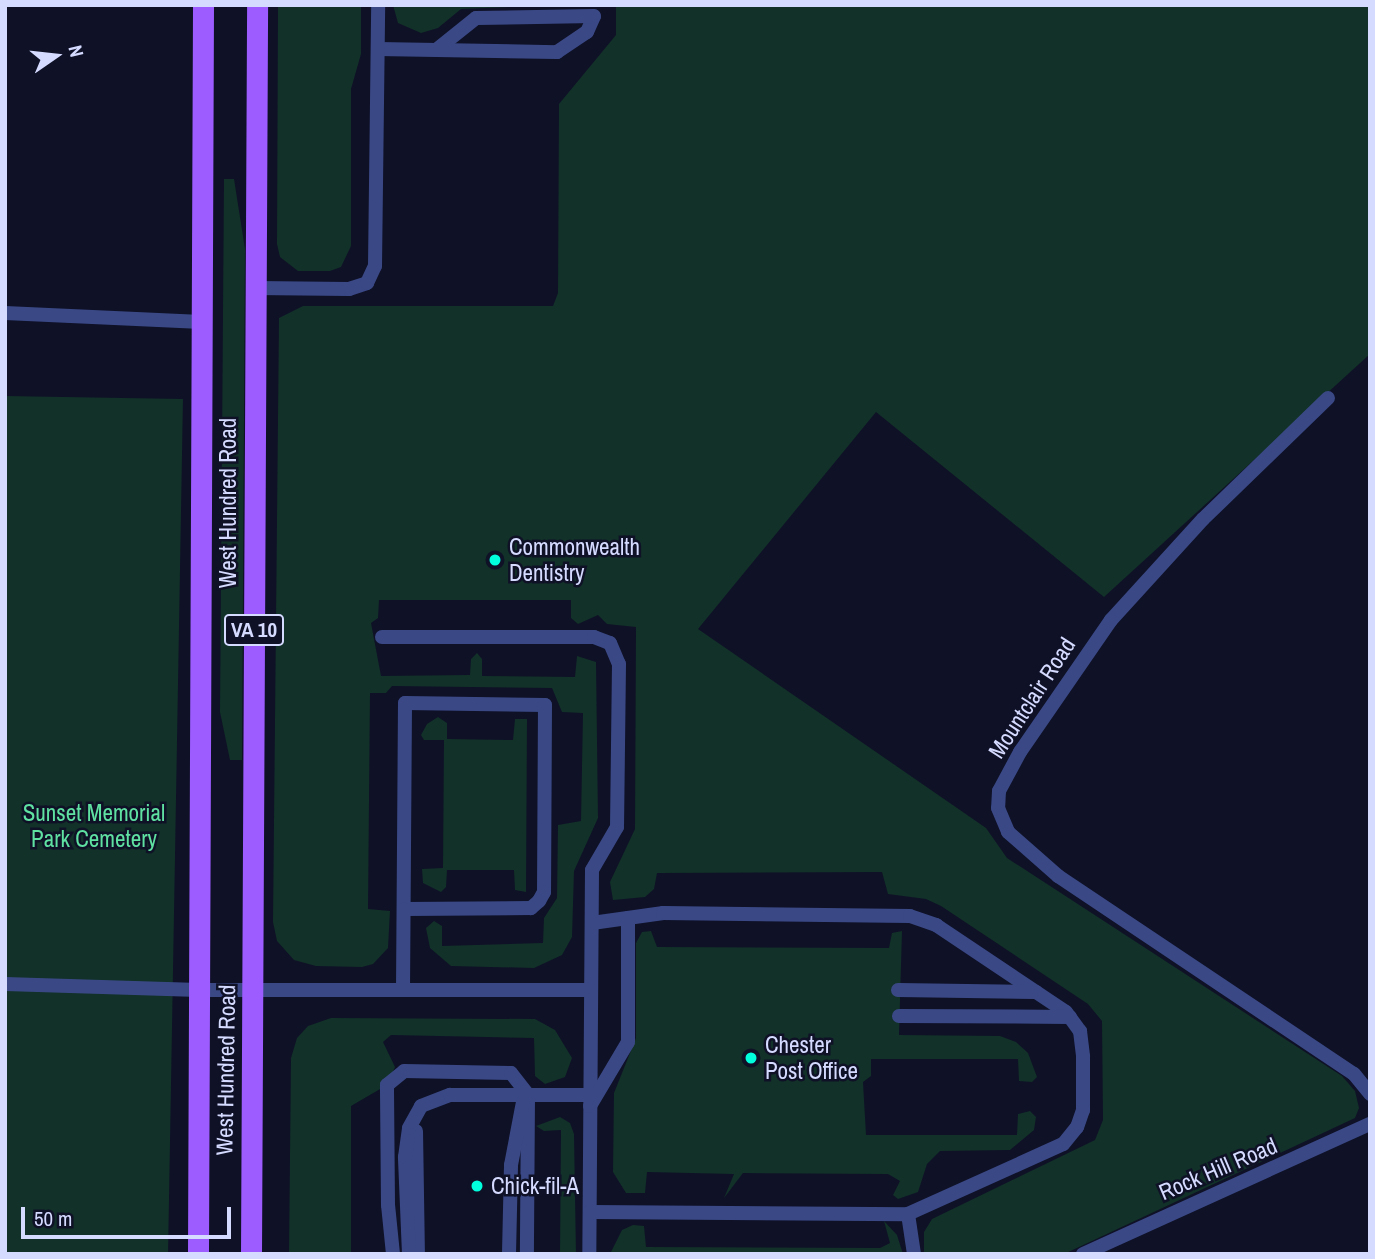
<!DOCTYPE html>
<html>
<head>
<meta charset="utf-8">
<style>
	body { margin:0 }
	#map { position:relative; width:1375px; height:1259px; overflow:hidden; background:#0f1127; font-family:"Archivo Narrow",sans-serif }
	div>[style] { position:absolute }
	.green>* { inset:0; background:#123128; transform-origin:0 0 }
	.service>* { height:14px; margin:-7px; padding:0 7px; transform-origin:7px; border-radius:7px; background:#3a4986 }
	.minor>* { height:14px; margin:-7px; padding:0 7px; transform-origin:7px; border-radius:7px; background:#3a4986 }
	.primary>* { height:21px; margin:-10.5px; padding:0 10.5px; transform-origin:10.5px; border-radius:10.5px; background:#9c5cff }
	.dots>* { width:19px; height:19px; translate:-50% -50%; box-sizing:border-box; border:4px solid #0f1127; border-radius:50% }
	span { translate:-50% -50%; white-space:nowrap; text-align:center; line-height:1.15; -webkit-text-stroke:5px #0f1127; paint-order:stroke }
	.shield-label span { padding:2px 5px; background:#0f1127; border:2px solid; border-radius:5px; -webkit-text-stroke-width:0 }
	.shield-label { font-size:21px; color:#d5daff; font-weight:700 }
	.street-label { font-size:23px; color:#d5daff }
	.poi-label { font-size:23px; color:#d5daff }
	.left { translate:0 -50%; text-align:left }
	.park-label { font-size:23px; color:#5fe1a2 }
	.frame { position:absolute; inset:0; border:7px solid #d5daff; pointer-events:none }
	.north { position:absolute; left:21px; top:21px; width:70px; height:70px; -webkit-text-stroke:5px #0f1127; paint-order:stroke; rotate:76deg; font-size:19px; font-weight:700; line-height:28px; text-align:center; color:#d5daff }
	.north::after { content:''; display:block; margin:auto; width:24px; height:32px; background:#d5daff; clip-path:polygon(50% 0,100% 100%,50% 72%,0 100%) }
	.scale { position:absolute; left:21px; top:1207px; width:210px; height:32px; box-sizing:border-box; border:4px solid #d5daff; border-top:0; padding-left:9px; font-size:21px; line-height:24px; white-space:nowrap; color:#d5daff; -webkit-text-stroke:5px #0f1127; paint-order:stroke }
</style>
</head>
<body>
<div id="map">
	<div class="green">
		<i style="clip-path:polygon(278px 5px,361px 5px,361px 54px,351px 89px,351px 246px,341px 267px,330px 271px,298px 271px,280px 257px,277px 244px)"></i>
		<i style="clip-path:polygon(393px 5px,558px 5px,461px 9px,438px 28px,421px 33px,398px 23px)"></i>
		<i style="clip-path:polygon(616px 5px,1370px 5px,1370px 354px,1104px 597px,876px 412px,698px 629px,986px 828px,1007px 858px,1342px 1076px,1355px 1091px,1359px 1108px,1355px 1118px,1064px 1254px,924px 1254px,924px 1232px,932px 1219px,1095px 1140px,1103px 1120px,1102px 1021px,1088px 1004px,941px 906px,926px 899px,888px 894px,882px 872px,657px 873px,654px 889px,645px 897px,613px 900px,610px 882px,635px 829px,636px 627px,607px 624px,598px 615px,578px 624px,571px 618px,571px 600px,379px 600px,378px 618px,371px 623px,381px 676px,470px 675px,471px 659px,477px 653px,482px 659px,482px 676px,575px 677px,577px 656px,596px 662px,598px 818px,574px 871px,572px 937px,562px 955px,534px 968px,451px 966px,430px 948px,426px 928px,434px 921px,442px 926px,442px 946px,543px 943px,544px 918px,557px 898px,558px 825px,581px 821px,583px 713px,562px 712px,552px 688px,392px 686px,386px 693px,370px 693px,368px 909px,390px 911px,388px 948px,373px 964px,362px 967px,316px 966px,294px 960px,277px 941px,273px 922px,279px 318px,303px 306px,553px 306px,558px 293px,559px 104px,616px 35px)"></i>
		<i style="clip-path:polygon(224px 179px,234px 179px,245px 249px,242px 760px,230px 760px,220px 712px)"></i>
		<i style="left:5px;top:396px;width:178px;height:858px;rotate:1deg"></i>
		<i style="clip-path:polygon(438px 717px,447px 723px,447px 739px,513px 740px,515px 719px,527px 719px,526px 892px,515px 890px,514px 870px,447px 870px,446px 887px,441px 892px,423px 883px,422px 869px,443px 868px,444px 740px,424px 740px,421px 735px,427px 724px)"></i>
		<i style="clip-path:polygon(651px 931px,657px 947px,889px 948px,892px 933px,902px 931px,899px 1035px,1000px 1036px,1016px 1042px,1028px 1053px,1037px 1077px,1032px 1082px,1019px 1081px,1018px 1059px,871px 1059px,871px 1076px,863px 1082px,866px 1135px,1017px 1135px,1018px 1114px,1030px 1111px,1036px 1117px,1034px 1130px,1010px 1150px,940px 1151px,927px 1164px,918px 1192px,898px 1199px,893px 1195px,900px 1181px,888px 1174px,743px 1173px,724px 1198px,734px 1174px,647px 1172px,645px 1193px,626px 1193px,613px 1172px,614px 1093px,636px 1038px,636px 943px,642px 932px)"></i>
		<i style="clip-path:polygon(331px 1018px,535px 1019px,555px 1030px,572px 1058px,565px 1077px,545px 1084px,535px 1076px,534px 1038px,391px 1035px,383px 1042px,395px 1067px,387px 1085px,351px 1106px,351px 1254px,289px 1254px,291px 1058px,297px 1038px,308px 1026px)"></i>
		<i style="clip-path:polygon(560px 1117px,570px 1123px,574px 1134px,576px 1254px,560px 1254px,561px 1130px,544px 1131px,536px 1126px)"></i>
		<i style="clip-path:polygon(884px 1221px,897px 1235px,903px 1254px,610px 1254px,622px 1230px,633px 1225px,644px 1226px,646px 1247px,880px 1248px,890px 1243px)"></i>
	</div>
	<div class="service">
		<i style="left:378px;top:49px;width:179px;rotate:1deg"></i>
		<i style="left:557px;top:52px;width:36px;rotate:-34deg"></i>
		<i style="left:587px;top:32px;width:17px;rotate:-66deg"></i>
		<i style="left:594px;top:16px;width:118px;rotate:179deg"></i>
		<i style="left:476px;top:18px;width:51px;rotate:141.3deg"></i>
		<i style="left:255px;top:288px;width:94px;rotate:0.6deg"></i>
		<i style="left:349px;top:289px;width:19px;rotate:-18deg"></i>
		<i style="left:367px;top:283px;width:19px;rotate:-65deg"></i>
		<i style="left:375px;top:266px;width:261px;rotate:-89.3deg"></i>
		<i style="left:5px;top:313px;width:197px;rotate:2.6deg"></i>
		<i style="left:382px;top:637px;width:212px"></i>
		<i style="left:594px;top:637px;width:17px;rotate:21deg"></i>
		<i style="left:610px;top:643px;width:23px;rotate:67deg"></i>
		<i style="left:619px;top:664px;width:163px;rotate:90.7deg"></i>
		<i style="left:617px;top:827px;width:50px;rotate:120.2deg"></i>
		<i style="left:592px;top:870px;width:384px;rotate:90.4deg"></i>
		<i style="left:592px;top:923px;width:72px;rotate:-8deg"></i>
		<i style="left:663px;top:913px;width:247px;rotate:0.7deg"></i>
		<i style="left:910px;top:916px;width:28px;rotate:19deg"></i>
		<i style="left:936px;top:925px;width:156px;rotate:33.8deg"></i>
		<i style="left:1066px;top:1012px;width:24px;rotate:54deg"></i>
		<i style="left:1080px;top:1031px;width:26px;rotate:83deg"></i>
		<i style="left:1083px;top:1057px;width:53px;rotate:90deg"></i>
		<i style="left:1083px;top:1110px;width:18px;rotate:109deg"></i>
		<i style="left:1077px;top:1127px;width:22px;rotate:129deg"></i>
		<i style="left:1063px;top:1144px;width:170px;rotate:155.7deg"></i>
		<i style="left:5px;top:984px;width:194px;rotate:1.8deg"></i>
		<i style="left:199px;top:990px;width:392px"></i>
		<i style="left:403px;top:990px;width:287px;rotate:-89.6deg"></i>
		<i style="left:405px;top:703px;width:140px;rotate:0.8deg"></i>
		<i style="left:545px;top:705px;width:187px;rotate:90.3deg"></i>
		<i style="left:544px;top:892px;width:10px;rotate:119deg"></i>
		<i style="left:539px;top:901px;width:11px;rotate:139deg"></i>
		<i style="left:531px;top:908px;width:126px;rotate:179.5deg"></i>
		<i style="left:898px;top:990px;width:138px;rotate:0.8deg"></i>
		<i style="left:899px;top:1016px;width:171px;rotate:0.3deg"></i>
		<i style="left:590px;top:1106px;width:74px;rotate:-59.3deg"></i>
		<i style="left:628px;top:1042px;width:124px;rotate:-90deg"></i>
		<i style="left:416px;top:1131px;width:123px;rotate:89.1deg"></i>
		<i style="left:590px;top:1212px;width:318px;rotate:0.4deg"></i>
		<i style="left:908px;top:1214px;width:40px;rotate:81.5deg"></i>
		<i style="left:393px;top:1254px;width:49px;rotate:-95.8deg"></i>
		<i style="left:388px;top:1205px;width:120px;rotate:-90.5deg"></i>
		<i style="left:387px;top:1085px;width:22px;rotate:-39deg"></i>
		<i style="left:404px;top:1071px;width:107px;rotate:1.1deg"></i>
		<i style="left:511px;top:1073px;width:28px;rotate:52deg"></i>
		<i style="left:528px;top:1095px;width:159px;rotate:90.4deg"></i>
		<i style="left:409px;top:1254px;width:97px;rotate:-92.4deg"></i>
		<i style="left:405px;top:1157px;width:29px;rotate:-82deg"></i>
		<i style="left:409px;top:1128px;width:25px;rotate:-61deg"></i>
		<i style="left:421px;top:1106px;width:31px;rotate:-21deg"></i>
		<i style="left:450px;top:1095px;width:140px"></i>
		<i style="left:509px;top:1254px;width:89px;rotate:-88.7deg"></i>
		<i style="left:511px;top:1165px;width:64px;rotate:-79.2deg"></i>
	</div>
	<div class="minor">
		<i style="left:1328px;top:398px;width:174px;rotate:135.9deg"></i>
		<i style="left:1203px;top:519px;width:137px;rotate:132.3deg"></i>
		<i style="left:1111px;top:620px;width:160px;rotate:124.6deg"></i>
		<i style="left:1020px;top:752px;width:44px;rotate:118.3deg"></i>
		<i style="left:999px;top:791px;width:17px;rotate:93deg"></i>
		<i style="left:998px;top:808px;width:26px;rotate:67deg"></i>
		<i style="left:1008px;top:832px;width:67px;rotate:41.3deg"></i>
		<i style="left:1058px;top:876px;width:356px;rotate:33.8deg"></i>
		<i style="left:1354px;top:1074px;width:26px;rotate:51deg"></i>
		<i style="left:1083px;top:1254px;width:315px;rotate:-24.4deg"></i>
	</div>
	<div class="primary">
		<i style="left:198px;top:1254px;width:1249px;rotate:-89.77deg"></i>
		<i style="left:251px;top:1254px;width:1249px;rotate:-89.72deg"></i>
	</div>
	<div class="dots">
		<i style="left:495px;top:560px;background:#01ffdd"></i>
		<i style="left:751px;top:1058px;background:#01ffdd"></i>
		<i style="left:477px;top:1186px;background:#01ffdd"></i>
	</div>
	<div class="shield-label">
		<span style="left:254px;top:630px">VA 10</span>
	</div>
	<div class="street-label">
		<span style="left:228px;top:503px;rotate:-90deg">West Hundred Road</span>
		<span style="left:1032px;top:698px;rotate:-57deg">Mountclair Road</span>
		<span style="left:226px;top:1070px;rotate:-89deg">West Hundred Road</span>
		<span style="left:1218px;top:1169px;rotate:-23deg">Rock Hill Road</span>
	</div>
	<div class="poi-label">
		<span class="left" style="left:509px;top:560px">Commonwealth<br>Dentistry</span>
		<span class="left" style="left:765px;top:1058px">Chester<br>Post Office</span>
		<span class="left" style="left:491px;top:1186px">Chick-fil-A</span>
	</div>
	<div class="park-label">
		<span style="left:94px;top:826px">Sunset Memorial<br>Park Cemetery</span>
	</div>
	<div class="frame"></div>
	<div class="north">N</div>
	<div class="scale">50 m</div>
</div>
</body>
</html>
